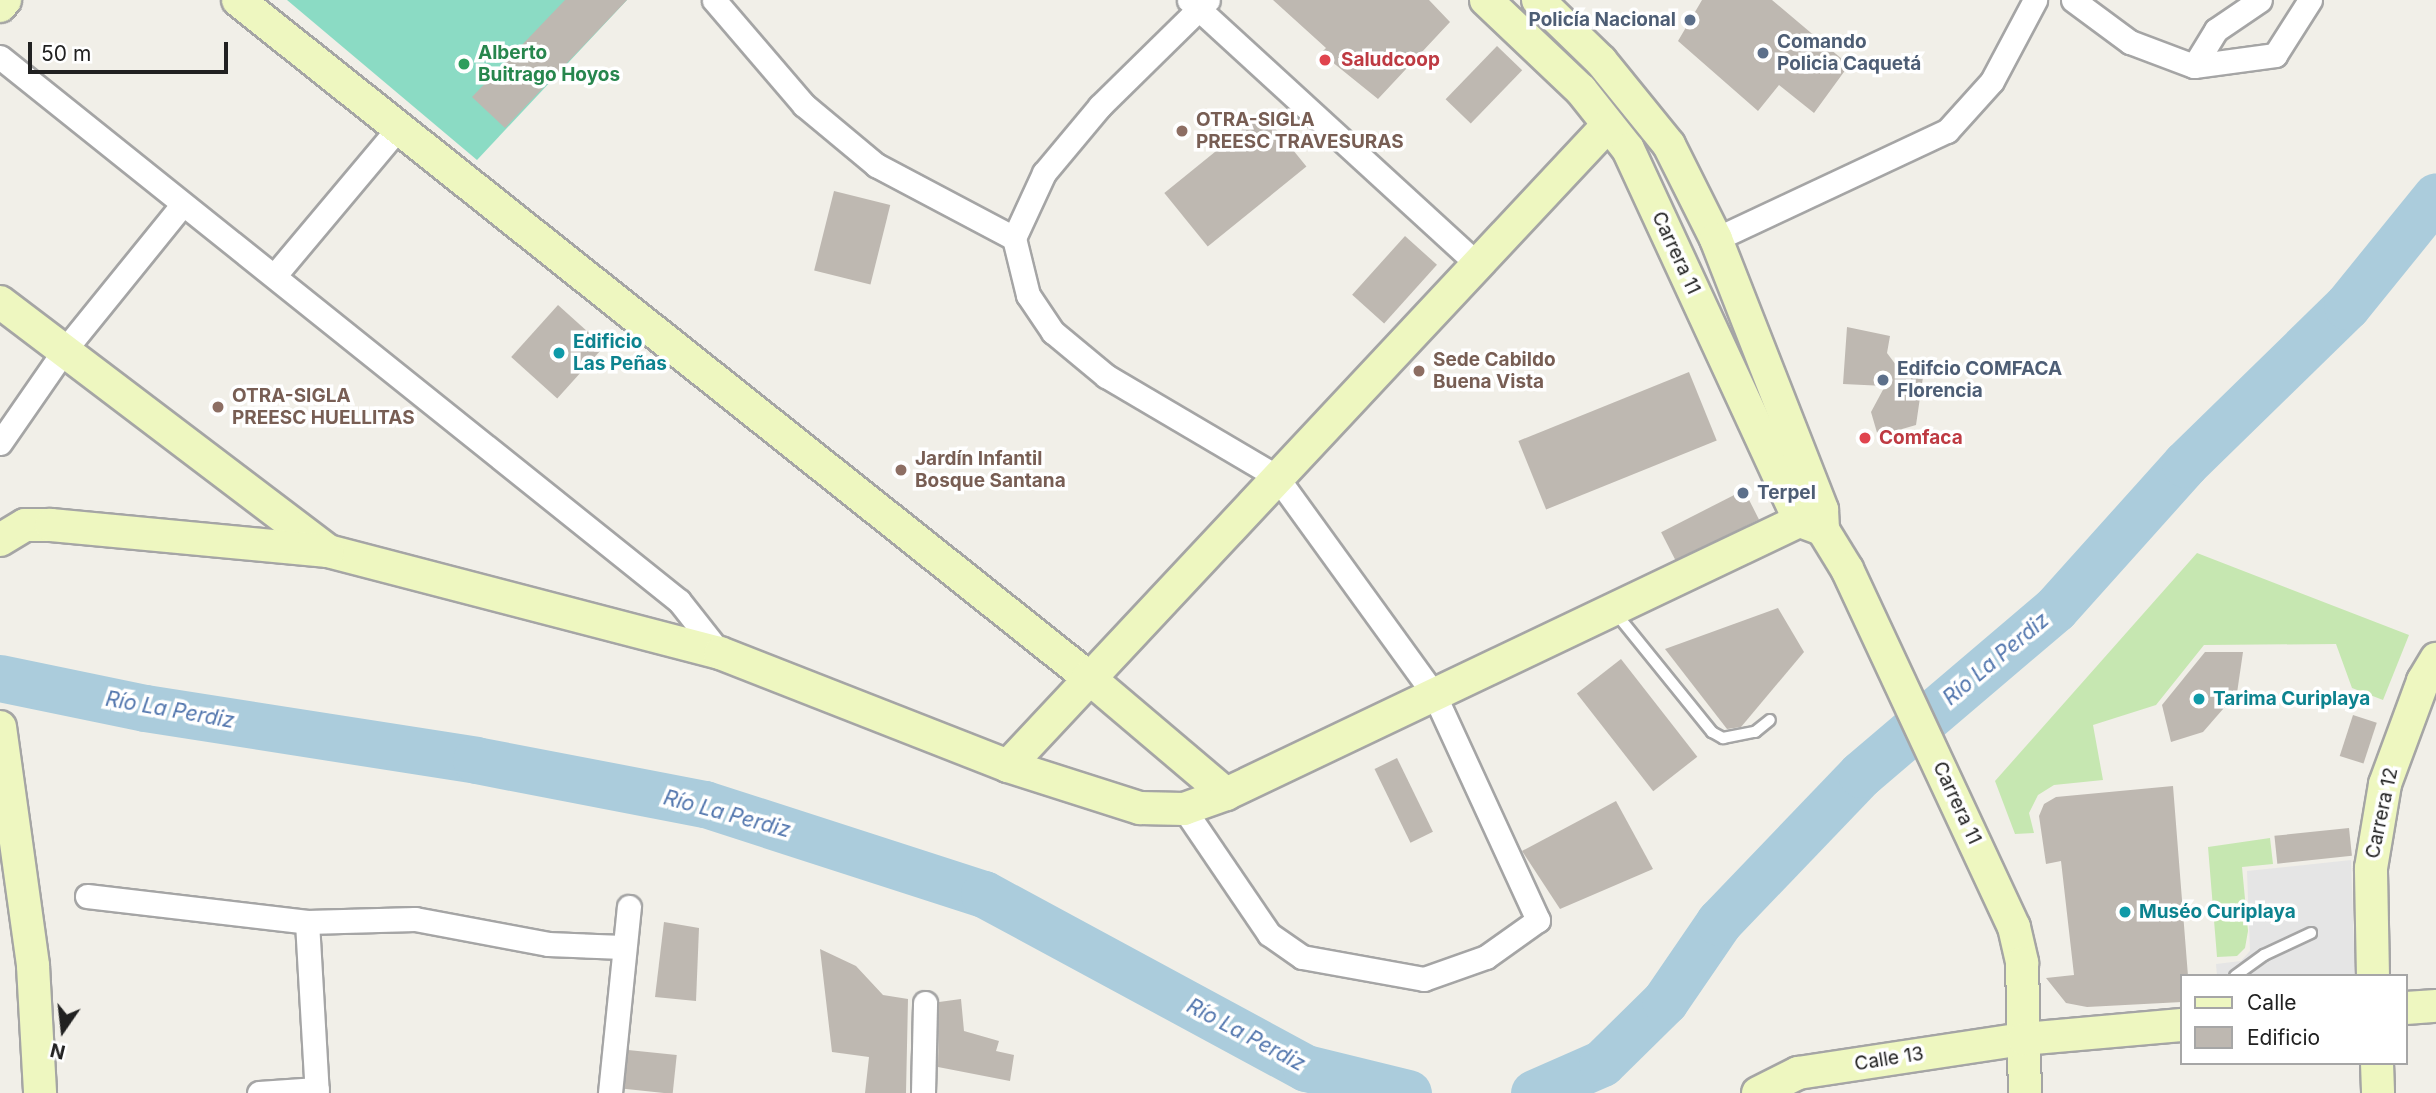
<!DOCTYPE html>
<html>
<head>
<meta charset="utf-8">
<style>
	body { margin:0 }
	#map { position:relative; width:2436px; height:1093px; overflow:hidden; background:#f1efe8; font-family:Inter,sans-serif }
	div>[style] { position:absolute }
	.grass>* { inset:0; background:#c6e7b1 }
	.pitch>* { inset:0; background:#8bdbc4 }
	.parking>* { inset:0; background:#e5e5e5 }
	.river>* { height:47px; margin:-23.5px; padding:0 23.5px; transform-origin:23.5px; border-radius:23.5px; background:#abccdc }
	.building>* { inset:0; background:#beb8b1; transform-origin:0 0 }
	.roads { filter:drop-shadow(2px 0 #a5a5a5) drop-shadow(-2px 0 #a5a5a5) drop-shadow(0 2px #a5a5a5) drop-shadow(0 -2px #a5a5a5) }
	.lane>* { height:10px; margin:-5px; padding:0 5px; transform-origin:5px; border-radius:5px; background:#fff }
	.street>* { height:23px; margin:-11.5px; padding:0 11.5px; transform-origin:11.5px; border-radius:11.5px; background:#fff }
	.secondary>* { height:32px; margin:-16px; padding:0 16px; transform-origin:16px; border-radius:16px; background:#eef7c0 }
	.dots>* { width:19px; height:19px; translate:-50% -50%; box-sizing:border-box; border:4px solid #fff; border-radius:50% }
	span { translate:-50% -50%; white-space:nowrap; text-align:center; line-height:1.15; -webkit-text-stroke:7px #fff; paint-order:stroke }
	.service-label { font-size:19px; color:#4e5e75; font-weight:700 }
	.right { translate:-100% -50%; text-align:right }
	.left { translate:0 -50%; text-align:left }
	.leisure-label { font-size:19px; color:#27864d; font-weight:700 }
	.health-label { font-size:19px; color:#be3a42; font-weight:700 }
	.education-label { font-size:19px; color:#785e54; font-weight:700 }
	.street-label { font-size:19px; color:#212121 }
	.culture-label { font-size:19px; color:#0d838f; font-weight:700 }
	.water-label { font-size:21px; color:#5175ad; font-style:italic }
	.legend { position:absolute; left:2180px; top:974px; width:228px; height:91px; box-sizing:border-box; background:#fff; border:2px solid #a6a6a6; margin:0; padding:9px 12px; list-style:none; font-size:21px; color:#212121 }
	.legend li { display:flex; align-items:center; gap:14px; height:35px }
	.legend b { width:35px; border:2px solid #a6a6a6 }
	.north { position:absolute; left:28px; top:995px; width:70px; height:70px; -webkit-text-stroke:5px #fff; paint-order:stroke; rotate:194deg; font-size:19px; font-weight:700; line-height:28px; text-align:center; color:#212121 }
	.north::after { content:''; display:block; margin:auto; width:24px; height:32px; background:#212121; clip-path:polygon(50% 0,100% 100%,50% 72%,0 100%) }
	.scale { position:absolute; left:28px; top:42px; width:200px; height:32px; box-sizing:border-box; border:4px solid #212121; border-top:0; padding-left:9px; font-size:21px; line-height:24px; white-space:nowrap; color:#212121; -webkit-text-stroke:5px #fff; paint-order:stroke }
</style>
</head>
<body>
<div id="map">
	<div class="grass">
		<i style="clip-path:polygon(2197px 553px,2409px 635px,2383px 700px,2352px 688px,2336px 644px,2204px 645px,2156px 705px,2093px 725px,2103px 780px,2054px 785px,2038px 795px,2029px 813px,2034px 833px,2015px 834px,1995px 781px)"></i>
		<i style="clip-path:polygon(2270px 838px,2273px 864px,2242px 867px,2248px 931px,2245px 948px,2237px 956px,2217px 957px,2208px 847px)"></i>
	</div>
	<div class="pitch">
		<i style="clip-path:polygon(287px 0,627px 0,477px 160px)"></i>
	</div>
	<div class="parking">
		<i style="clip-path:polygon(2351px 860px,2355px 976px,2217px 976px,2216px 964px,2241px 961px,2250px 951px,2247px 871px)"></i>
	</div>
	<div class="river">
		<i style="left:0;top:678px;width:148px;rotate:11.7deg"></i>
		<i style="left:145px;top:708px;width:335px;rotate:8.9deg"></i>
		<i style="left:476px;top:760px;width:233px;rotate:10.9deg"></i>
		<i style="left:705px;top:804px;width:293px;rotate:17.9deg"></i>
		<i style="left:984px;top:894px;width:366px;rotate:28.4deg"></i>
		<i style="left:1306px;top:1068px;width:105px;rotate:13.8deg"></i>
		<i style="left:1534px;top:1093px;width:74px;rotate:-23.8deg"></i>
		<i style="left:1602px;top:1063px;width:88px;rotate:-44.5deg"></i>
		<i style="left:1665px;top:1001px;width:96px;rotate:-55.6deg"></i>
		<i style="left:1719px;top:922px;width:205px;rotate:-46.2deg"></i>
		<i style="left:1861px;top:774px;width:255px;rotate:-40.4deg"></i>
		<i style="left:2055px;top:609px;width:195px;rotate:-48.1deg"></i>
		<i style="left:2185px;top:464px;width:226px;rotate:-44.3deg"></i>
		<i style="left:2347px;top:306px;width:141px;rotate:-51deg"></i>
	</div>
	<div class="building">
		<i style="clip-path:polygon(565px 0,627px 0,505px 128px,472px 97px)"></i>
		<i style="clip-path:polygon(1273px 0,1429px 0,1450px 22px,1378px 99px,1321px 53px,1326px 48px)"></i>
		<i style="clip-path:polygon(1702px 0,1772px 0,1849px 65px,1814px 113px,1779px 85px,1758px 111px,1678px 41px)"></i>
		<i style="left:1497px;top:46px;width:35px;height:74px;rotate:44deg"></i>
		<i style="left:1263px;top:113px;width:69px;height:127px;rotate:51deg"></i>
		<i style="left:834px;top:191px;width:58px;height:82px;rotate:14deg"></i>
		<i style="left:1405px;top:236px;width:43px;height:79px;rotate:42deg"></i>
		<i style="left:558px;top:305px;width:62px;height:70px;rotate:42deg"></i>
		<i style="clip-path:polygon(1847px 327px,1890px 336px,1887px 353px,1902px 373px,1923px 377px,1916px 425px,1878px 436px,1871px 412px,1885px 386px,1843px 384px)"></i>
		<i style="left:1689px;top:372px;width:74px;height:184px;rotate:68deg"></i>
		<i style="left:1744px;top:490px;width:33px;height:93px;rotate:63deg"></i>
		<i style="clip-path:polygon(1778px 608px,1804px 652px,1741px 727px,1727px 729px,1665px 649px)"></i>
		<i style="clip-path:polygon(2205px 652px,2243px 652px,2237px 693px,2203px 732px,2171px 742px,2162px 705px)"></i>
		<i style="left:1621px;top:659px;width:124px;height:56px;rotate:52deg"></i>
		<i style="left:2353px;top:715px;width:25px;height:43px;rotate:18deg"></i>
		<i style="left:1397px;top:758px;width:82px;height:25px;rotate:64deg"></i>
		<i style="clip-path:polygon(2173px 786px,2188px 976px,2182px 976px,2182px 1002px,2087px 1007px,2066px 1003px,2046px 978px,2074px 975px,2061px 861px,2046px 864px,2039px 816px,2044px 804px,2056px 797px)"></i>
		<i style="clip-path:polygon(1616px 801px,1653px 869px,1560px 909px,1522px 851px)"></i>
		<i style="left:2349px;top:828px;width:28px;height:75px;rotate:84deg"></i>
		<i style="clip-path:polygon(664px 922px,699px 928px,696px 1001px,655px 997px)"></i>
		<i style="clip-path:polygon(820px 949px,856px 966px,883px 995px,908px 999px,906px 1093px,865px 1093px,869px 1057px,832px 1052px)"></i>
		<i style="clip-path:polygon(961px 999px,964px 1031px,999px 1041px,996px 1051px,1014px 1055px,1010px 1081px,938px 1067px,939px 1002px)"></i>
		<i style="left:628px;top:1050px;width:49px;height:39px;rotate:6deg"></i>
	</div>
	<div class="roads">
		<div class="lane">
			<i style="left:1614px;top:611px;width:156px;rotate:51deg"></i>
			<i style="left:1712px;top:732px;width:13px;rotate:29deg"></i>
			<i style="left:1723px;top:738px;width:33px;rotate:-11deg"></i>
			<i style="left:1755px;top:732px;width:19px;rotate:-39deg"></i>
			<i style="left:2235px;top:976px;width:36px;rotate:-36deg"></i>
			<i style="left:2264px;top:955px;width:52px;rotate:-25.1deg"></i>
		</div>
		<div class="street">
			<i style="left:714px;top:0;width:138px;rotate:49.4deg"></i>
			<i style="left:804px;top:105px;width:94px;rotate:39.8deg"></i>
			<i style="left:876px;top:165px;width:156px;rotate:27.9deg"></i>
			<i style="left:1014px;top:238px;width:59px;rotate:76.2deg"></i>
			<i style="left:1028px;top:295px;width:45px;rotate:56deg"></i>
			<i style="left:1053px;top:332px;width:69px;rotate:39.7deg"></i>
			<i style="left:1106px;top:376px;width:197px;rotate:30.5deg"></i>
			<i style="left:1276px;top:476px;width:269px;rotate:54.1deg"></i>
			<i style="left:1434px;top:694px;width:249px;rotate:65.3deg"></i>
			<i style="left:1538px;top:920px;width:64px;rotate:144.6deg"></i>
			<i style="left:1486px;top:957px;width:66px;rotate:160.5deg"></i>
			<i style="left:1424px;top:979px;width:124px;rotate:-169.8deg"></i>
			<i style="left:1302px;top:957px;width:40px;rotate:-145.1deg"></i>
			<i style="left:1269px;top:934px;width:151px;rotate:-124.2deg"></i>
			<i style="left:1189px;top:0;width:392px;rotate:42.5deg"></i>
			<i style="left:2073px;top:0;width:71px;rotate:36.4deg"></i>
			<i style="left:2130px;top:42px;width:68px;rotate:20.6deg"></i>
			<i style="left:2194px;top:66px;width:82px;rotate:-7.7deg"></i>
			<i style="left:2275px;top:55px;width:65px;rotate:-57.5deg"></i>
			<i style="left:0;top:57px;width:870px;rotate:38.7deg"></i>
			<i style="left:679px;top:601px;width:66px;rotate:51.7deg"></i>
			<i style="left:2194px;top:66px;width:42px;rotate:-58.6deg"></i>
			<i style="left:2216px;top:30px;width:53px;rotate:-34.3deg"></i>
			<i style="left:1014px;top:238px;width:72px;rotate:-65.2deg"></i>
			<i style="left:1044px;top:173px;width:87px;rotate:-50.1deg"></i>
			<i style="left:1100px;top:106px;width:151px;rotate:-44.5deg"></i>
			<i style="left:1716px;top:239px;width:255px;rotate:-25.1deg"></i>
			<i style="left:1947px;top:131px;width:67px;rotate:-48deg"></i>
			<i style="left:1992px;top:81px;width:92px;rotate:-62deg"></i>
			<i style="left:275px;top:275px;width:194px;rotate:-50deg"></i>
			<i style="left:0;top:443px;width:111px;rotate:-55.3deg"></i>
			<i style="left:63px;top:352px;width:189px;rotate:-51deg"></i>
			<i style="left:87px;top:896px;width:222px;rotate:6.7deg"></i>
			<i style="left:307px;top:922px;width:108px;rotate:-1.6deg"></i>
			<i style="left:415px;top:919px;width:135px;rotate:10.6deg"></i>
			<i style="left:548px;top:944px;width:75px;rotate:2.3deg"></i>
			<i style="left:307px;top:922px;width:171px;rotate:86.7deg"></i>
			<i style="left:259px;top:1093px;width:58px;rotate:-3.9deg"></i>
			<i style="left:610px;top:1093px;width:187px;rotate:-84.2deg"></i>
			<i style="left:923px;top:1093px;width:90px;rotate:-88.7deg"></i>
		</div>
		<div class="secondary">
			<i style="left:238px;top:0;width:1087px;rotate:38.54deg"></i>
			<i style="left:1088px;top:677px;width:181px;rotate:40.3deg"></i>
			<i style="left:1486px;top:0;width:131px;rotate:43.5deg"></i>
			<i style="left:1581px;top:90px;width:75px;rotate:51.5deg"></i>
			<i style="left:1628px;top:149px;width:410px;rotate:65.2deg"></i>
			<i style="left:1800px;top:521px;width:20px;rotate:20deg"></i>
			<i style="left:1538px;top:0;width:88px;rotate:44.1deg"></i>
			<i style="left:1601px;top:61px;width:108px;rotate:51deg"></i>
			<i style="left:1669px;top:145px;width:105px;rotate:63.4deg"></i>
			<i style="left:1716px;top:239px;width:291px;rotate:68.6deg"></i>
			<i style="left:1822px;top:510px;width:20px;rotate:87deg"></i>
			<i style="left:1823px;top:530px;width:46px;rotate:58.4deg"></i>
			<i style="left:1847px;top:569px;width:395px;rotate:65deg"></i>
			<i style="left:2014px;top:927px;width:37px;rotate:77deg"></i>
			<i style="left:2022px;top:963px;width:130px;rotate:88.7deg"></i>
			<i style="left:0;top:6px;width:8px;rotate:-50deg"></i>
			<i style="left:0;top:302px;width:412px;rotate:37.2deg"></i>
			<i style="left:328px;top:551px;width:405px;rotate:14.6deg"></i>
			<i style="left:720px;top:653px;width:309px;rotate:21.4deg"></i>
			<i style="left:1008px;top:766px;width:139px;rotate:17.7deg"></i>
			<i style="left:1140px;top:808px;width:44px;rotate:1.3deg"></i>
			<i style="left:1184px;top:809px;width:45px;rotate:-19.7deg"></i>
			<i style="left:1226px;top:794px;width:660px;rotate:-25.48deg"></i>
			<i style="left:0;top:540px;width:29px;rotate:-31deg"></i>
			<i style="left:25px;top:525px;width:26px"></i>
			<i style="left:51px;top:525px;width:278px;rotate:5.4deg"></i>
			<i style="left:0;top:727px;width:241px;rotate:82.1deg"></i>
			<i style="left:33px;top:966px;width:127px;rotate:86.8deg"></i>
			<i style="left:1008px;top:766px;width:878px;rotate:-46.89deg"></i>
			<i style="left:2373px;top:976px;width:108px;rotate:-91.1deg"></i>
			<i style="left:2371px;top:868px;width:85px;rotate:-80.5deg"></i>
			<i style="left:2385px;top:784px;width:110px;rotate:-69.7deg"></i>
			<i style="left:2423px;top:681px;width:26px;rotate:-59deg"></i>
			<i style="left:2406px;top:1008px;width:30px;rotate:-4deg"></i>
			<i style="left:2377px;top:1063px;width:30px;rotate:88deg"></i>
			<i style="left:1758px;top:1093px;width:45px;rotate:-26.6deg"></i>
			<i style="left:1798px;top:1073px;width:229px;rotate:-8.6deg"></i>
			<i style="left:2024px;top:1039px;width:159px;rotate:-5.1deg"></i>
		</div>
	</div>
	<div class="dots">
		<i style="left:1690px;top:20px;background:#5c6f8a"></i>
		<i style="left:1763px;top:53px;background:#5c6f8a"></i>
		<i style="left:1325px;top:60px;background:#e0444e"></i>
		<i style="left:464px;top:64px;background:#2e9e5b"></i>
		<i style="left:1182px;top:131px;background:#8d6e63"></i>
		<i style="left:559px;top:353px;background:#0f9aa8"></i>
		<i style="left:1419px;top:371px;background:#8d6e63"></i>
		<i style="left:1883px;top:380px;background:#5c6f8a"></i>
		<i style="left:218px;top:407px;background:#8d6e63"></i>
		<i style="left:1865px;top:438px;background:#e0444e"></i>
		<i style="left:901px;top:470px;background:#8d6e63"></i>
		<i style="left:1743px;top:493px;background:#5c6f8a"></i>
		<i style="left:2199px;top:699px;background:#0f9aa8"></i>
		<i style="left:2125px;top:912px;background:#0f9aa8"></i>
	</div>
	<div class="service-label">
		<span class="right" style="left:1676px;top:20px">Policía Nacional</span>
		<span class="left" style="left:1777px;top:53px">Comando<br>Policia Caquetá</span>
		<span class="left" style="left:1897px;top:380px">Edifcio COMFACA<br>Florencia</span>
		<span class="left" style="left:1757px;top:493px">Terpel</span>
	</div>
	<div class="leisure-label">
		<span class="left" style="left:478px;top:64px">Alberto<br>Buitrago Hoyos</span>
	</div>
	<div class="health-label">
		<span class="left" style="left:1341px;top:60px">Saludcoop</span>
		<span class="left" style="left:1879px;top:438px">Comfaca</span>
	</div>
	<div class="education-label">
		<span class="left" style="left:1196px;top:131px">OTRA-SIGLA<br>PREESC TRAVESURAS</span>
		<span class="left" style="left:1433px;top:371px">Sede Cabildo<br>Buena Vista</span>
		<span class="left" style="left:232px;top:407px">OTRA-SIGLA<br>PREESC HUELLITAS</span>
		<span class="left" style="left:915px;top:470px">Jardín Infantil<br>Bosque Santana</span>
	</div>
	<div class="street-label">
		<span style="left:1676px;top:253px;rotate:65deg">Carrera 11</span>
		<span style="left:1957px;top:803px;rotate:65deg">Carrera 11</span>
		<span style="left:2382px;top:813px;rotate:-78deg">Carrera 12</span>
		<span style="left:1889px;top:1059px;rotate:-9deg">Calle 13</span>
	</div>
	<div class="culture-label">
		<span class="left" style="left:573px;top:353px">Edificio<br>Las Peñas</span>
		<span class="left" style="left:2213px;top:699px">Tarima Curiplaya</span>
		<span class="left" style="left:2139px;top:912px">Muséo Curiplaya</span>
	</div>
	<div class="water-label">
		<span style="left:1996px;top:659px;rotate:-40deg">Río La Perdiz</span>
		<span style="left:170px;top:710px;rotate:10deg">Río La Perdiz</span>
		<span style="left:727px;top:814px;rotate:15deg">Río La Perdiz</span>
		<span style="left:1246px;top:1035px;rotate:28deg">Río La Perdiz</span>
	</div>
	<ul class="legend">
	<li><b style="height:9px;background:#eef7c0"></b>Calle</li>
	<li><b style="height:19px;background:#beb8b1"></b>Edificio</li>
	</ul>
	<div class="north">N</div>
	<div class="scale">50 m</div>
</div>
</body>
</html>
